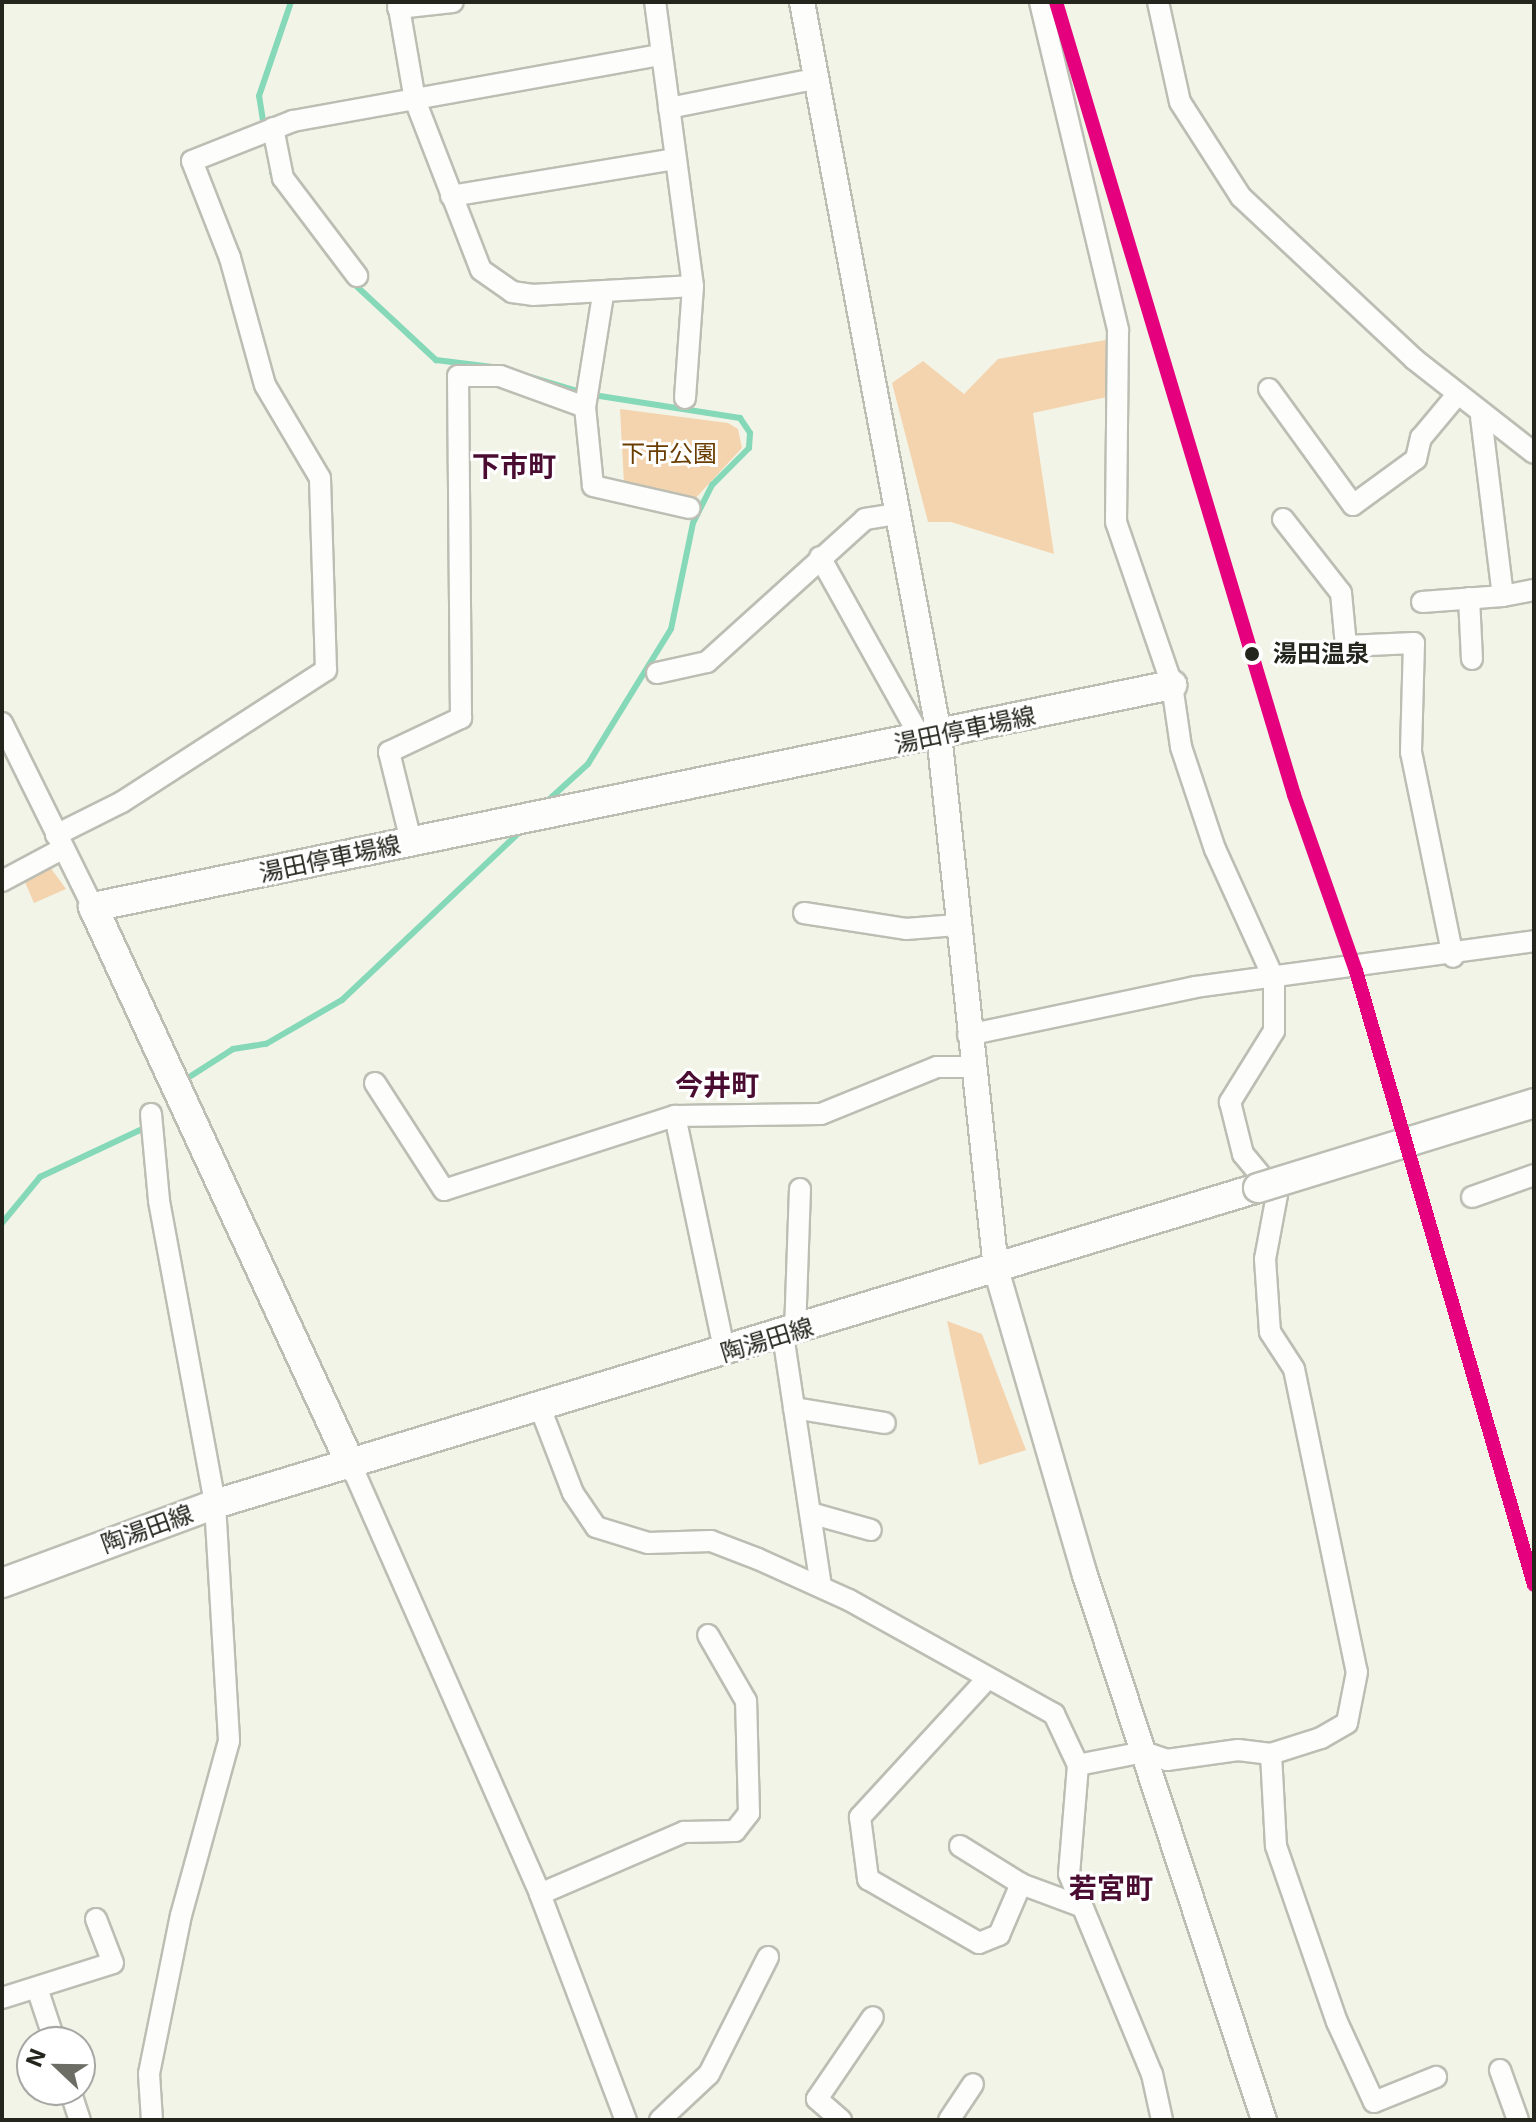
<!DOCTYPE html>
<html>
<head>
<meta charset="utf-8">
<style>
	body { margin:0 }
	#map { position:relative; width:1536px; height:2122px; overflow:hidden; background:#f2f4e8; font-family:Inter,"Noto Sans JP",sans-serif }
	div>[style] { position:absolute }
	.green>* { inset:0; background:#f4d4ae }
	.stream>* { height:6px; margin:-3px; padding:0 3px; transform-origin:3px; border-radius:3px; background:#85d8b8 }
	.roads { filter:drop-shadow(2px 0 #bcbeb4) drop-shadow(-2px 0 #bcbeb4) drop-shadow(0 2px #bcbeb4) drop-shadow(0 -2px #bcbeb4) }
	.minor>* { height:20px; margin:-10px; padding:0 10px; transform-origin:10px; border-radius:10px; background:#fdfdfc }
	.tertiary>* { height:24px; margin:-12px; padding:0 12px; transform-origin:12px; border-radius:12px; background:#fdfdfc }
	.secondary>* { height:28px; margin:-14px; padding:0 14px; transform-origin:14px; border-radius:14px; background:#fdfdfc }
	.bridges { filter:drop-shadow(2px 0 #bcbeb4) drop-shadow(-2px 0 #bcbeb4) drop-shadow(0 2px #bcbeb4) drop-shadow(0 -2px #bcbeb4) }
	.secondary-bridge>* { height:28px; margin:-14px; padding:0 14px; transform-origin:14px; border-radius:14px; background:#fdfdfc }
	.rail-1>* { height:14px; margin:-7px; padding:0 7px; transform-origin:7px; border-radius:7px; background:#e5007d }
	.dots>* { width:22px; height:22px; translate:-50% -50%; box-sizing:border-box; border:4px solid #fff; border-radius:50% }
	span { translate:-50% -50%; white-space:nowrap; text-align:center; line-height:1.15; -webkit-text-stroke:6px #fff; paint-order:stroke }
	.park-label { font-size:24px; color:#6a3d00 }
	.stop-label { font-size:24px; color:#24251d; font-weight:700 }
	.left { translate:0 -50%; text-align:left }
	.street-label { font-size:24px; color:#24251d }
	.quarter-label { font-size:28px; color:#4a0c31; font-weight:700 }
	.frame { position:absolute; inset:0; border:4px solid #24251d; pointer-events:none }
	.north { position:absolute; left:16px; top:2026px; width:80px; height:80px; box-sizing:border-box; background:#fff; border:2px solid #a7a8a5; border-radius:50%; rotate:292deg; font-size:22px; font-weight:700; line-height:32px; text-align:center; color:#24251d }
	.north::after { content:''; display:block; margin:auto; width:28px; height:36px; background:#6c6d64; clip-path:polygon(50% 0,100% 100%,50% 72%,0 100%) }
</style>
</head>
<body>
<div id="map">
	<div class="green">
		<i style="clip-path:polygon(1106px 340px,1107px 397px,1033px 413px,1054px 554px,951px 522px,928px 522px,892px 383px,923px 361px,964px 394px,998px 359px)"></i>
		<i style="clip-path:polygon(620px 409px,728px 423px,738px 429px,742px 448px,692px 502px,624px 484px)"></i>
		<i style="clip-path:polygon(50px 867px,66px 889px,34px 903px,24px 880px)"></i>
		<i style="clip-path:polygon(947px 1321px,982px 1334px,1026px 1450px,979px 1465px)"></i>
	</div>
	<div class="stream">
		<i style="left:264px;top:127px;width:31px;rotate:-99deg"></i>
		<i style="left:259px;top:96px;width:99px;rotate:-71.2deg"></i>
		<i style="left:272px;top:173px;width:100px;rotate:55.2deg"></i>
		<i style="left:352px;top:282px;width:115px;rotate:42.9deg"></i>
		<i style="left:436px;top:360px;width:57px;rotate:7deg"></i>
		<i style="left:531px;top:377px;width:59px;rotate:16.9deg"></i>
		<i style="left:587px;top:394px;width:155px;rotate:8.9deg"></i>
		<i style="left:740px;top:418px;width:18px;rotate:56deg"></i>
		<i style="left:750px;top:433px;width:15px;rotate:94deg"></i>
		<i style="left:749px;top:448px;width:52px;rotate:135deg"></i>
		<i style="left:712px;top:485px;width:42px;rotate:116.6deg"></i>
		<i style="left:693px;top:523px;width:108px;rotate:101.7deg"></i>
		<i style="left:671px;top:629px;width:158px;rotate:121.6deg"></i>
		<i style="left:588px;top:764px;width:59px;rotate:137.7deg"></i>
		<i style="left:183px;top:1081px;width:59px;rotate:-32.6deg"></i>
		<i style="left:233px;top:1049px;width:33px;rotate:-9deg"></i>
		<i style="left:266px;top:1044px;width:88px;rotate:-30.1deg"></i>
		<i style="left:342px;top:1000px;width:250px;rotate:-43.4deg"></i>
		<i style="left:2px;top:1223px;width:60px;rotate:-50.4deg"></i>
		<i style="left:40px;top:1177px;width:110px;rotate:-25.2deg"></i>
	</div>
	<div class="roads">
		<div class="minor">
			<i style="left:398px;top:2px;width:99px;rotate:80.2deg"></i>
			<i style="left:415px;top:100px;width:182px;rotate:68.8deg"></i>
			<i style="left:481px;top:270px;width:38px;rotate:35deg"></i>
			<i style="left:512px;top:292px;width:21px;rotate:8deg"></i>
			<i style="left:533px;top:295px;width:160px;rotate:-3.2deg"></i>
			<i style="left:693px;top:286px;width:287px;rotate:-97.6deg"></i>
			<i style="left:1040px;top:2px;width:337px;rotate:76.6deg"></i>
			<i style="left:1118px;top:330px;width:192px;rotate:90.6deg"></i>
			<i style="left:1116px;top:522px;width:172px;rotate:71deg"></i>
			<i style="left:1172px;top:685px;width:63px;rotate:81.7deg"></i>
			<i style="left:1181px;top:747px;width:108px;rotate:71.6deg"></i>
			<i style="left:1215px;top:849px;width:143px;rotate:65.6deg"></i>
			<i style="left:1274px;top:979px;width:52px;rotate:90deg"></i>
			<i style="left:1274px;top:1031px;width:84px;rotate:121.8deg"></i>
			<i style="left:1230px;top:1102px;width:54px;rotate:76deg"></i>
			<i style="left:1243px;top:1154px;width:53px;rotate:50.3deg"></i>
			<i style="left:1277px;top:1195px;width:65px;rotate:100.6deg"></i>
			<i style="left:1265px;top:1259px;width:73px;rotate:86.1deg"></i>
			<i style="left:1270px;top:1332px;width:44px;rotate:57deg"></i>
			<i style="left:1294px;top:1369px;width:309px;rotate:78.3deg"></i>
			<i style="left:1357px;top:1672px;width:52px;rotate:101.1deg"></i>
			<i style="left:1347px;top:1723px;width:30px;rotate:150deg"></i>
			<i style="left:1321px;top:1738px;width:52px;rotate:162.3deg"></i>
			<i style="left:1271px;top:1754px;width:33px;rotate:-173deg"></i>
			<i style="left:1238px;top:1750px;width:72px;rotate:172deg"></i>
			<i style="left:1167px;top:1760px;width:24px;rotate:-161deg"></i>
			<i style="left:1144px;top:1752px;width:67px;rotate:168.9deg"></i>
			<i style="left:1158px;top:2px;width:102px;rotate:77.6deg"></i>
			<i style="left:1180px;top:102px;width:113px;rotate:57.3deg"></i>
			<i style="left:1241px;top:197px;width:237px;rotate:43.1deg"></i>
			<i style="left:1414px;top:359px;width:152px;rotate:38.1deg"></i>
			<i style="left:398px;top:8px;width:55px;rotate:-6.2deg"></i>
			<i style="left:669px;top:108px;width:148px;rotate:-11.3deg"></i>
			<i style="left:273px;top:128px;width:51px;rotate:78.7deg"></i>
			<i style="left:283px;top:178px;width:123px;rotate:52.9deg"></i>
			<i style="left:451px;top:196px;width:227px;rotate:-9.4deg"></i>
			<i style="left:603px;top:295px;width:113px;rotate:99.1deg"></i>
			<i style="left:585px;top:407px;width:79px;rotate:84.2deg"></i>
			<i style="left:593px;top:486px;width:99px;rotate:12.8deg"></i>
			<i style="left:1269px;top:389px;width:143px;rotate:54.1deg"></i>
			<i style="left:1353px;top:505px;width:78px;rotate:-36.1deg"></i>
			<i style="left:1416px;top:459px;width:22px;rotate:-77deg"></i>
			<i style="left:1421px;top:438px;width:56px;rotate:-50.1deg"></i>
			<i style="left:685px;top:398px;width:112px;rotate:-85.9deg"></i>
			<i style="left:1481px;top:417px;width:180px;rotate:83deg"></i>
			<i style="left:1503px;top:596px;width:32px;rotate:-11deg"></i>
			<i style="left:1283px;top:519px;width:94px;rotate:51.9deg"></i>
			<i style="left:1341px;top:593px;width:53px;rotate:84.6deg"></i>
			<i style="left:1346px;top:646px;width:68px;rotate:-2.5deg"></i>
			<i style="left:1414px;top:643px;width:109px;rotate:91.6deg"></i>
			<i style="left:1411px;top:752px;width:209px;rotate:78.4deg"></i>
			<i style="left:820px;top:557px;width:210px;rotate:60.9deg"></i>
			<i style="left:1469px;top:598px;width:61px;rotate:87.2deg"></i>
			<i style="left:1422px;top:602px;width:81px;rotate:-4.2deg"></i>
			<i style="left:657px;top:673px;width:51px;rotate:-12.4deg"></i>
			<i style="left:707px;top:662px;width:213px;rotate:-42.1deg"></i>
			<i style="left:865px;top:519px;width:31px;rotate:-9deg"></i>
			<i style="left:2px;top:723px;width:205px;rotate:63.7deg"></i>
			<i style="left:56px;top:835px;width:74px;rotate:-26.6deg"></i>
			<i style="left:122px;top:802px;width:243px;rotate:-32.9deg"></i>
			<i style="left:326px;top:670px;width:192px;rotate:-91.8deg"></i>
			<i style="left:320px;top:478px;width:108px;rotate:-120.6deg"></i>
			<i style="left:265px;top:385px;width:132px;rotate:-105.4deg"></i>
			<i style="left:230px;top:258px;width:104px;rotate:-111.4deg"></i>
			<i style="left:192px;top:161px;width:109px;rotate:-21.6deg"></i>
			<i style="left:293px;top:121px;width:373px;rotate:-10.2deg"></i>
			<i style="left:411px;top:841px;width:92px;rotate:-103.9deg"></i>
			<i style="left:389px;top:752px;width:80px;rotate:-25.3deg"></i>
			<i style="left:461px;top:718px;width:342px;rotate:-90.5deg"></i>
			<i style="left:458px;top:376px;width:42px"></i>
			<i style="left:500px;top:376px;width:90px;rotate:20deg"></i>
			<i style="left:2px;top:881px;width:68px;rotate:-28.1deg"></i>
			<i style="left:804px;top:913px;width:103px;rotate:8.9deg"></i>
			<i style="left:906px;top:929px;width:51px;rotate:-4.5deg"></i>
			<i style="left:968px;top:1035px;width:232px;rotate:-11.9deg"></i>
			<i style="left:1195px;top:987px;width:342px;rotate:-7.7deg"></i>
			<i style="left:375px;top:1083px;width:127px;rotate:57.2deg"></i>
			<i style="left:444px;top:1190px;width:243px;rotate:-17.8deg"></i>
			<i style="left:675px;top:1116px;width:146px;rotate:-0.8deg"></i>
			<i style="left:821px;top:1114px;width:125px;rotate:-22.1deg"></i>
			<i style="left:937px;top:1067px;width:35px"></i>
			<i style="left:151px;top:1114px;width:87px;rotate:84.7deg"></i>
			<i style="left:159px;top:1201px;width:308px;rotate:79.5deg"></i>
			<i style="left:215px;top:1504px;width:237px;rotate:86.6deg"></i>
			<i style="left:229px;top:1741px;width:180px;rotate:105.4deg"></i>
			<i style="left:181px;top:1915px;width:162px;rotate:101.4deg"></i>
			<i style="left:149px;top:2074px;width:46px;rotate:86.3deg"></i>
			<i style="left:675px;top:1116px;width:242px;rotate:78.1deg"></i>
			<i style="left:1472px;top:1197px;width:66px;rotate:-19.5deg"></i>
			<i style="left:795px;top:1332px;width:143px;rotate:-88deg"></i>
			<i style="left:783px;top:1335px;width:254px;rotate:81.4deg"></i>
			<i style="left:794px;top:1408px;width:92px;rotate:9.4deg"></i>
			<i style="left:541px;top:1410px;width:89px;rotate:68.9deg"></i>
			<i style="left:573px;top:1493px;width:41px;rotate:55.9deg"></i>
			<i style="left:596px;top:1527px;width:54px;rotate:17.1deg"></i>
			<i style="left:648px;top:1543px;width:63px;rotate:-1.8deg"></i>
			<i style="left:711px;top:1541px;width:50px;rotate:21deg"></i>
			<i style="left:758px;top:1559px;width:100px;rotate:24.3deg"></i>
			<i style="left:849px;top:1600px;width:235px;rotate:29.1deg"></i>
			<i style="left:1054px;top:1714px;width:56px;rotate:64.8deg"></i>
			<i style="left:1078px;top:1765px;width:109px;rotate:94.7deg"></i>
			<i style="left:1069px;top:1874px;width:217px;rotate:67.5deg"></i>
			<i style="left:1152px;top:2074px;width:47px;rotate:77.7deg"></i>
			<i style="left:352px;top:1467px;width:467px;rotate:66.2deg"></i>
			<i style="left:540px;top:1894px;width:242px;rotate:69.2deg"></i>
			<i style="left:810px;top:1513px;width:63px;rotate:15.6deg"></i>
			<i style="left:987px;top:1679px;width:188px;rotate:132.6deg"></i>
			<i style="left:860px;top:1817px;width:63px;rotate:82.6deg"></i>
			<i style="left:868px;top:1879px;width:128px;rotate:30deg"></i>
			<i style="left:979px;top:1943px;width:22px;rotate:-22deg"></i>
			<i style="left:999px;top:1935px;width:56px;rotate:-66.7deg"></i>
			<i style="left:1021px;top:1884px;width:63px;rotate:20.4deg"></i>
			<i style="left:1271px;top:1754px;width:92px;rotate:86.9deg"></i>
			<i style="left:1276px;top:1846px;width:186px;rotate:70.9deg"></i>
			<i style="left:1337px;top:2022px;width:88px;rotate:65.2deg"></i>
			<i style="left:1374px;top:2102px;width:67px;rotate:-22deg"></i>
			<i style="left:960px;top:1846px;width:72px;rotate:31.9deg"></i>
			<i style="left:540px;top:1894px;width:157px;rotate:-23.3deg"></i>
			<i style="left:684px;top:1832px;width:51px;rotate:-1.1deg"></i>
			<i style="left:735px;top:1831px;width:23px;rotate:-52deg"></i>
			<i style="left:749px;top:1813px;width:112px;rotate:-91.5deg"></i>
			<i style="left:746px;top:1701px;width:76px;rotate:-119.9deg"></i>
			<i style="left:37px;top:1988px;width:57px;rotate:71.6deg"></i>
			<i style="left:2px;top:1998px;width:116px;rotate:-17.5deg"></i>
			<i style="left:113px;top:1963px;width:47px;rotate:-111.1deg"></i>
			<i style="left:1500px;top:2070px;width:53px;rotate:70.2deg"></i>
			<i style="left:70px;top:2090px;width:32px;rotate:72deg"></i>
			<i style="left:660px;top:2120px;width:67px;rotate:-43.2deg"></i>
			<i style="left:709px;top:2074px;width:131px;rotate:-63.2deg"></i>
			<i style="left:841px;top:2120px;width:32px;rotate:-139deg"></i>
			<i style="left:817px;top:2099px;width:99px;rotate:-55.7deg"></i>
			<i style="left:949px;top:2120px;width:43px;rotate:-56.3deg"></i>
		</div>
		<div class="tertiary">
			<i style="left:802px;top:2px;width:745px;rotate:79.4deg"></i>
			<i style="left:939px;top:734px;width:538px;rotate:83.92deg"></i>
			<i style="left:996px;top:1269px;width:316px;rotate:73.8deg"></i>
			<i style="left:1084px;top:1572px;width:577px;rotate:71.82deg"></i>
		</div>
		<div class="secondary">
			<i style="left:352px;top:1467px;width:617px;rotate:-114.82deg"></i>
			<i style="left:93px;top:907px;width:1102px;rotate:-11.63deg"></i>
			<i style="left:2px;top:1583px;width:227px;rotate:-20.3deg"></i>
			<i style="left:215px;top:1504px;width:1090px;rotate:-16.86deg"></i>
		</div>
	</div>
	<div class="bridges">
		<div class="secondary-bridge">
			<i style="left:1258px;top:1188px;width:289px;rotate:-17.1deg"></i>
		</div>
	</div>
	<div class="rail-1">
		<i style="left:1056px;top:2px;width:828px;rotate:73.29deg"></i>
		<i style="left:1294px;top:795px;width:187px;rotate:70.6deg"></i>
		<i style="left:1356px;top:971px;width:639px;rotate:73.83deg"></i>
	</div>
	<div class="dots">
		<i style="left:1252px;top:654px;background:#24251d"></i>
	</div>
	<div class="park-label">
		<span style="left:669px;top:454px">下市公園</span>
	</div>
	<div class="stop-label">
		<span class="left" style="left:1273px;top:654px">湯田温泉</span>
	</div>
	<div class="street-label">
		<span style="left:965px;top:730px;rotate:-12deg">湯田停車場線</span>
		<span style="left:330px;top:859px;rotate:-12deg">湯田停車場線</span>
		<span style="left:767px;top:1340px;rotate:-17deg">陶湯田線</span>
		<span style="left:147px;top:1529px;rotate:-20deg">陶湯田線</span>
	</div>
	<div class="quarter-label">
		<span style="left:514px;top:466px">下市町</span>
		<span style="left:717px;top:1085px">今井町</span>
		<span style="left:1111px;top:1888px">若宮町</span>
	</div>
	<div class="frame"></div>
	<div class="north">N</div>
</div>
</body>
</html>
